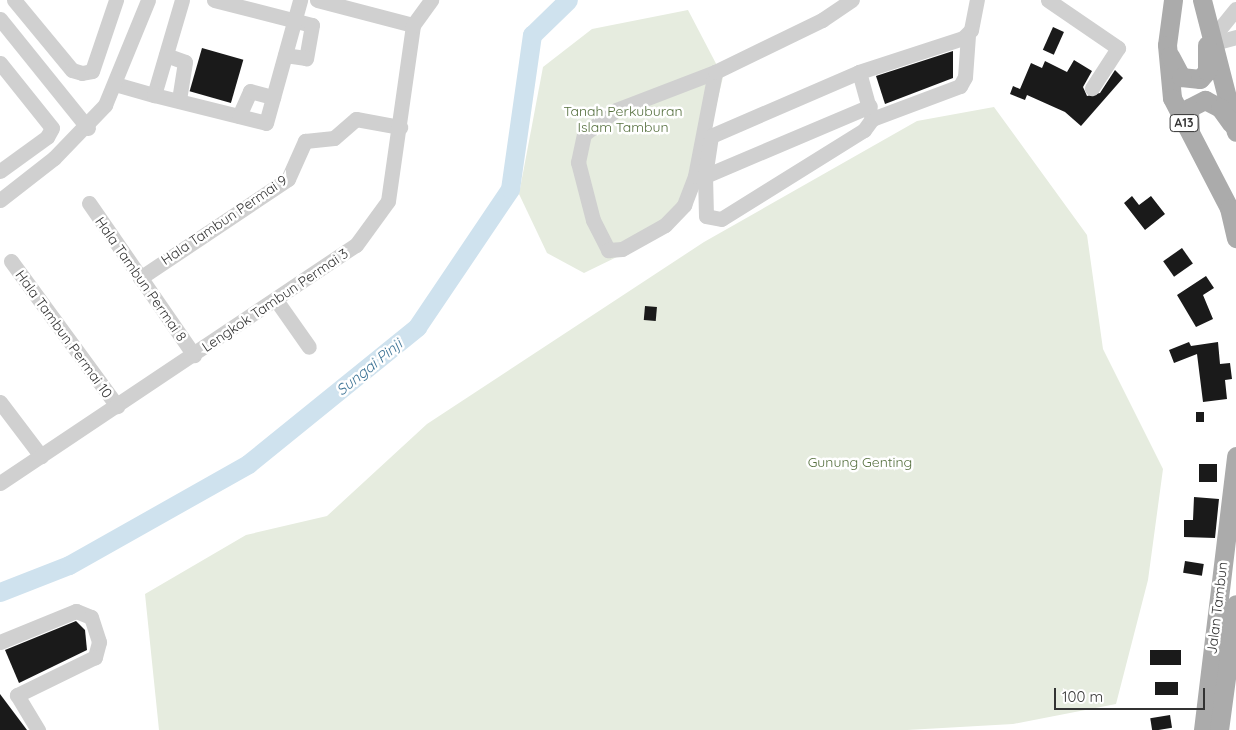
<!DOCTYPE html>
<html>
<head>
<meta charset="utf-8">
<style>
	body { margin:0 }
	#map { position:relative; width:1236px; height:730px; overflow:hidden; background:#fff; font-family:Quicksand,sans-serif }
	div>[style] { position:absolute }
	.green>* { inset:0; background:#e6ecdf }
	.river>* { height:19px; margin:-9.5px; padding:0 9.5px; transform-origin:9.5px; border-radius:9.5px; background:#cfe2ee }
	.building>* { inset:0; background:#1a1a1a; transform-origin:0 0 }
	.minor>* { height:15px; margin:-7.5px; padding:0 7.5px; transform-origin:7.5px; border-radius:7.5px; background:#d0d0d0 }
	.major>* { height:19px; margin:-9.5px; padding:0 9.5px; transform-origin:9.5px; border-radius:9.5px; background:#ababab }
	span { translate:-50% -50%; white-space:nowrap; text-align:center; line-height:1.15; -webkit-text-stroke:5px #fff; paint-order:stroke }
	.shield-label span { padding:1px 4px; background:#fff; border:1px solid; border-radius:4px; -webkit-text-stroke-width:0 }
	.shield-label { font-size:12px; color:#333; font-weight:700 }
	.park-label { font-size:14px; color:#56703f }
	.street-label { font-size:14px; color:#333 }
	.water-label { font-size:15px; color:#3f7597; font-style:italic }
	.scale { position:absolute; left:1054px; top:688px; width:151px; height:22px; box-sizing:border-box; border:2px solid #333; border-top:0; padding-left:6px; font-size:15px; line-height:18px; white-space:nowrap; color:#333; -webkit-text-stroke:4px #fff; paint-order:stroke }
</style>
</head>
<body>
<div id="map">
	<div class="green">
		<i style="clip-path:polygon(688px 10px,723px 77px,694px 199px,664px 234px,584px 273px,547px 253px,519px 194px,543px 67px,592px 29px)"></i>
		<i style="clip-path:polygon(994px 107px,1087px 235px,1103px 349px,1163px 469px,1148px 580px,1116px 704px,1013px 724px,907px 730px,159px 730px,145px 594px,246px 535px,327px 516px,427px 424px,704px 242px,917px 121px)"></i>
	</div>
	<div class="river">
		<i style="left:0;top:592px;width:74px;rotate:-21.4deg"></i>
		<i style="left:69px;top:565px;width:206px;rotate:-29.4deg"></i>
		<i style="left:248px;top:464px;width:218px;rotate:-39deg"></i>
		<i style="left:417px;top:327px;width:166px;rotate:-56deg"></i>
		<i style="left:510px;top:189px;width:156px;rotate:-81.9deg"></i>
		<i style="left:532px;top:35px;width:50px;rotate:-44.2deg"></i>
	</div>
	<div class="building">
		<i style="left:1053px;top:27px;width:12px;height:25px;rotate:24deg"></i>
		<i style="left:202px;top:48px;width:43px;height:45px;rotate:16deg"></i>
		<i style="clip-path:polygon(953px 51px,953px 78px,885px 104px,876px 76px)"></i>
		<i style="clip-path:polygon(1074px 60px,1092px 71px,1083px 87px,1087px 96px,1100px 93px,1115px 70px,1123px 78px,1081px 126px,1065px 112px,1027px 95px,1025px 100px,1010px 94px,1013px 86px,1020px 89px,1031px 63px,1042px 68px,1045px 61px,1067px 72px)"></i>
		<i style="clip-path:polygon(1132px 196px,1139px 205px,1151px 196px,1165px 214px,1145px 230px,1124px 203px)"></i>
		<i style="left:1182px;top:248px;width:19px;height:23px;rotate:55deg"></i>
		<i style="clip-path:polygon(1206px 276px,1214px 288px,1203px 295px,1213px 319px,1196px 327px,1177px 295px)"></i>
		<i style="left:645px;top:306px;width:12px;height:14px;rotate:5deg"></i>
		<i style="clip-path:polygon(1189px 342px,1191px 346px,1218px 342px,1220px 364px,1230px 363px,1232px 379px,1225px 380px,1227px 399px,1203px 402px,1197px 354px,1174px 363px,1169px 350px)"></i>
		<i style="left:1196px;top:412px;width:8px;height:10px"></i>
		<i style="left:1199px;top:464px;width:18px;height:18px"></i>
		<i style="clip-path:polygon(1194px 497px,1219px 499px,1215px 538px,1184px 537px,1184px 520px,1193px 520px)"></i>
		<i style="left:1185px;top:561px;width:19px;height:12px;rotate:9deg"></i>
		<i style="clip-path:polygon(76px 621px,85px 630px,87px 650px,19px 683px,5px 650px)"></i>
		<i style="left:1150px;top:650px;width:31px;height:15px"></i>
		<i style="left:1155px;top:682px;width:23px;height:13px"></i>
		<i style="clip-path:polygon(0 694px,27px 730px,0 730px)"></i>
		<i style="left:1170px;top:715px;width:13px;height:20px;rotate:81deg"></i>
	</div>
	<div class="minor">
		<i style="left:14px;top:0;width:91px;rotate:50.4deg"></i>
		<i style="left:72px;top:70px;width:10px;rotate:17deg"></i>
		<i style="left:82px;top:73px;width:10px;rotate:-11deg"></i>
		<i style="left:92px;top:71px;width:75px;rotate:-71.3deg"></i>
		<i style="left:214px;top:0;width:101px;rotate:14.3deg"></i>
		<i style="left:312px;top:25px;width:34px;rotate:100deg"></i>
		<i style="left:306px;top:58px;width:21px;rotate:-172deg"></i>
		<i style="left:317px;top:0;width:99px;rotate:14.6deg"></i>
		<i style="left:1048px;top:0;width:85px;rotate:34.4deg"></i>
		<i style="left:1118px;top:48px;width:48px;rotate:123deg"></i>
		<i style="left:0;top:19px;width:140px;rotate:51.1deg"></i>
		<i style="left:1213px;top:37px;width:36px;rotate:-51deg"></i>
		<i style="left:1214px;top:43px;width:23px;rotate:-15deg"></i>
		<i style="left:166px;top:55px;width:20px;rotate:20deg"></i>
		<i style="left:185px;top:62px;width:39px;rotate:99deg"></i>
		<i style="left:0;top:63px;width:83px;rotate:51.3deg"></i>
		<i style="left:52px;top:128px;width:10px;rotate:119deg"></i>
		<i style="left:47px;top:137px;width:58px;rotate:144.1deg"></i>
		<i style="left:715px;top:72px;width:106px;rotate:159deg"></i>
		<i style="left:616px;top:110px;width:40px;rotate:143deg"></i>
		<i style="left:584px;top:134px;width:29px;rotate:102deg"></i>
		<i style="left:578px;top:162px;width:60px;rotate:75.5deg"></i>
		<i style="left:593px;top:220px;width:34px;rotate:63deg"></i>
		<i style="left:608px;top:250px;width:14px;rotate:-4deg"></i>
		<i style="left:622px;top:249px;width:49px;rotate:-29.2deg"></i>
		<i style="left:665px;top:225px;width:28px;rotate:-46deg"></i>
		<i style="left:684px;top:205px;width:31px;rotate:-69deg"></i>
		<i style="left:695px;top:176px;width:106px;rotate:-79.1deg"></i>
		<i style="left:715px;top:72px;width:119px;rotate:-25.9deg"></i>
		<i style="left:822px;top:20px;width:36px;rotate:-34deg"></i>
		<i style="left:859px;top:72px;width:49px;rotate:74.5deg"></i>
		<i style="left:872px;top:119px;width:14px;rotate:126deg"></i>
		<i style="left:864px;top:130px;width:168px;rotate:148.1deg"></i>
		<i style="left:721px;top:219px;width:15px;rotate:-169deg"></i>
		<i style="left:706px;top:216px;width:40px;rotate:-91.4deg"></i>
		<i style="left:705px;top:176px;width:40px;rotate:-81.5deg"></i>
		<i style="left:711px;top:136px;width:161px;rotate:-23.4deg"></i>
		<i style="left:859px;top:72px;width:109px;rotate:-18.1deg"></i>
		<i style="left:963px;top:38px;width:11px;rotate:-45deg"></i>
		<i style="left:971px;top:30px;width:31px;rotate:-79deg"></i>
		<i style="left:115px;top:84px;width:41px;rotate:15.8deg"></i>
		<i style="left:154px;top:95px;width:99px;rotate:-73.6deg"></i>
		<i style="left:154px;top:95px;width:115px;rotate:14deg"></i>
		<i style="left:266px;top:123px;width:128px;rotate:-74.5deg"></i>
		<i style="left:239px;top:116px;width:27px;rotate:-66deg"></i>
		<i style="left:250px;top:91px;width:24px;rotate:15deg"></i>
		<i style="left:872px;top:119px;width:94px;rotate:-20.6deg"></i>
		<i style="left:960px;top:86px;width:10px;rotate:-61deg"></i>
		<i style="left:965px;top:77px;width:42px;rotate:-85.9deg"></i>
		<i style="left:705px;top:176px;width:179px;rotate:-23deg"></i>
		<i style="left:0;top:200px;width:68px;rotate:-37.9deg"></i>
		<i style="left:54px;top:158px;width:74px;rotate:-46.1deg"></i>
		<i style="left:105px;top:105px;width:113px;rotate:-67.7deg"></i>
		<i style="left:89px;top:203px;width:185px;rotate:55.4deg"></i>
		<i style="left:11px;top:261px;width:180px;rotate:53.8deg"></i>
		<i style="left:140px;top:278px;width:178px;rotate:-33.8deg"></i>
		<i style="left:288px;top:179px;width:42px;rotate:-65.9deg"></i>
		<i style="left:305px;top:141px;width:29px;rotate:-6deg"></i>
		<i style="left:334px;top:138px;width:29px;rotate:-41deg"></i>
		<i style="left:356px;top:119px;width:45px;rotate:10.3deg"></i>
		<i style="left:276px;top:300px;width:57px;rotate:54.9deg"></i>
		<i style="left:0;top:402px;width:68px;rotate:52.8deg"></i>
		<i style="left:0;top:483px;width:428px;rotate:-33.8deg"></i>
		<i style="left:356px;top:245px;width:54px;rotate:-54deg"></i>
		<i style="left:388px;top:201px;width:178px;rotate:-81.9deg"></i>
		<i style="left:413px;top:25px;width:31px;rotate:-54deg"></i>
		<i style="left:0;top:642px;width:82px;rotate:-22.2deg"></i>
		<i style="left:76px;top:611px;width:16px;rotate:22deg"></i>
		<i style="left:91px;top:617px;width:26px;rotate:72deg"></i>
		<i style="left:99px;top:642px;width:16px;rotate:105deg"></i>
		<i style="left:95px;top:657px;width:87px;rotate:154deg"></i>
		<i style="left:17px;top:695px;width:41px;rotate:59deg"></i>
	</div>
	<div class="major">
		<i style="left:1173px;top:0;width:45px;rotate:97.6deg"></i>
		<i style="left:1167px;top:45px;width:53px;rotate:84.6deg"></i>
		<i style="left:1172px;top:98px;width:124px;rotate:62.6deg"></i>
		<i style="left:1229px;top:208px;width:31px;rotate:77deg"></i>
		<i style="left:1202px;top:0;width:136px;rotate:75.6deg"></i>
		<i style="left:1170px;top:56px;width:24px;rotate:62deg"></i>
		<i style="left:1181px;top:77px;width:19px;rotate:6deg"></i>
		<i style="left:1200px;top:79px;width:11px;rotate:-49deg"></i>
		<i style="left:1207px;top:71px;width:26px;rotate:-90deg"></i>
		<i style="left:1190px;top:130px;width:22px;rotate:-93deg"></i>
		<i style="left:1189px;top:108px;width:18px;rotate:-27deg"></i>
		<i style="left:1205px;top:100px;width:17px;rotate:28deg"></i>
		<i style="left:1220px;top:108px;width:19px;rotate:54deg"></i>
		<i style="left:1203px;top:730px;width:276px;rotate:-83.1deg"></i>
		<i style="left:1219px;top:730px;width:127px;rotate:-82.3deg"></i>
	</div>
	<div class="shield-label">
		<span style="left:1184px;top:123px">A13</span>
	</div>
	<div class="park-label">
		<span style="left:623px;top:119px">Tanah Perkuburan<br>Islam Tambun</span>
		<span style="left:860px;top:462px">Gunung Genting</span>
	</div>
	<div class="street-label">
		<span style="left:224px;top:220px;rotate:-34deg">Hala Tambun Permai 9</span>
		<span style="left:141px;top:279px;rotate:55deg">Hala Tambun Permai 8</span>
		<span style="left:275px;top:300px;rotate:-34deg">Lengkok Tambun Permai 3</span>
		<span style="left:64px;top:334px;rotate:54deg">Hala Tambun Permai 10</span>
		<span style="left:1217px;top:608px;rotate:-83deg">Jalan Tambun</span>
	</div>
	<div class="water-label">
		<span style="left:369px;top:367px;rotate:-39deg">Sungai Pinji</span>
	</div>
	<div class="scale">100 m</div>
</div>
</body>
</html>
